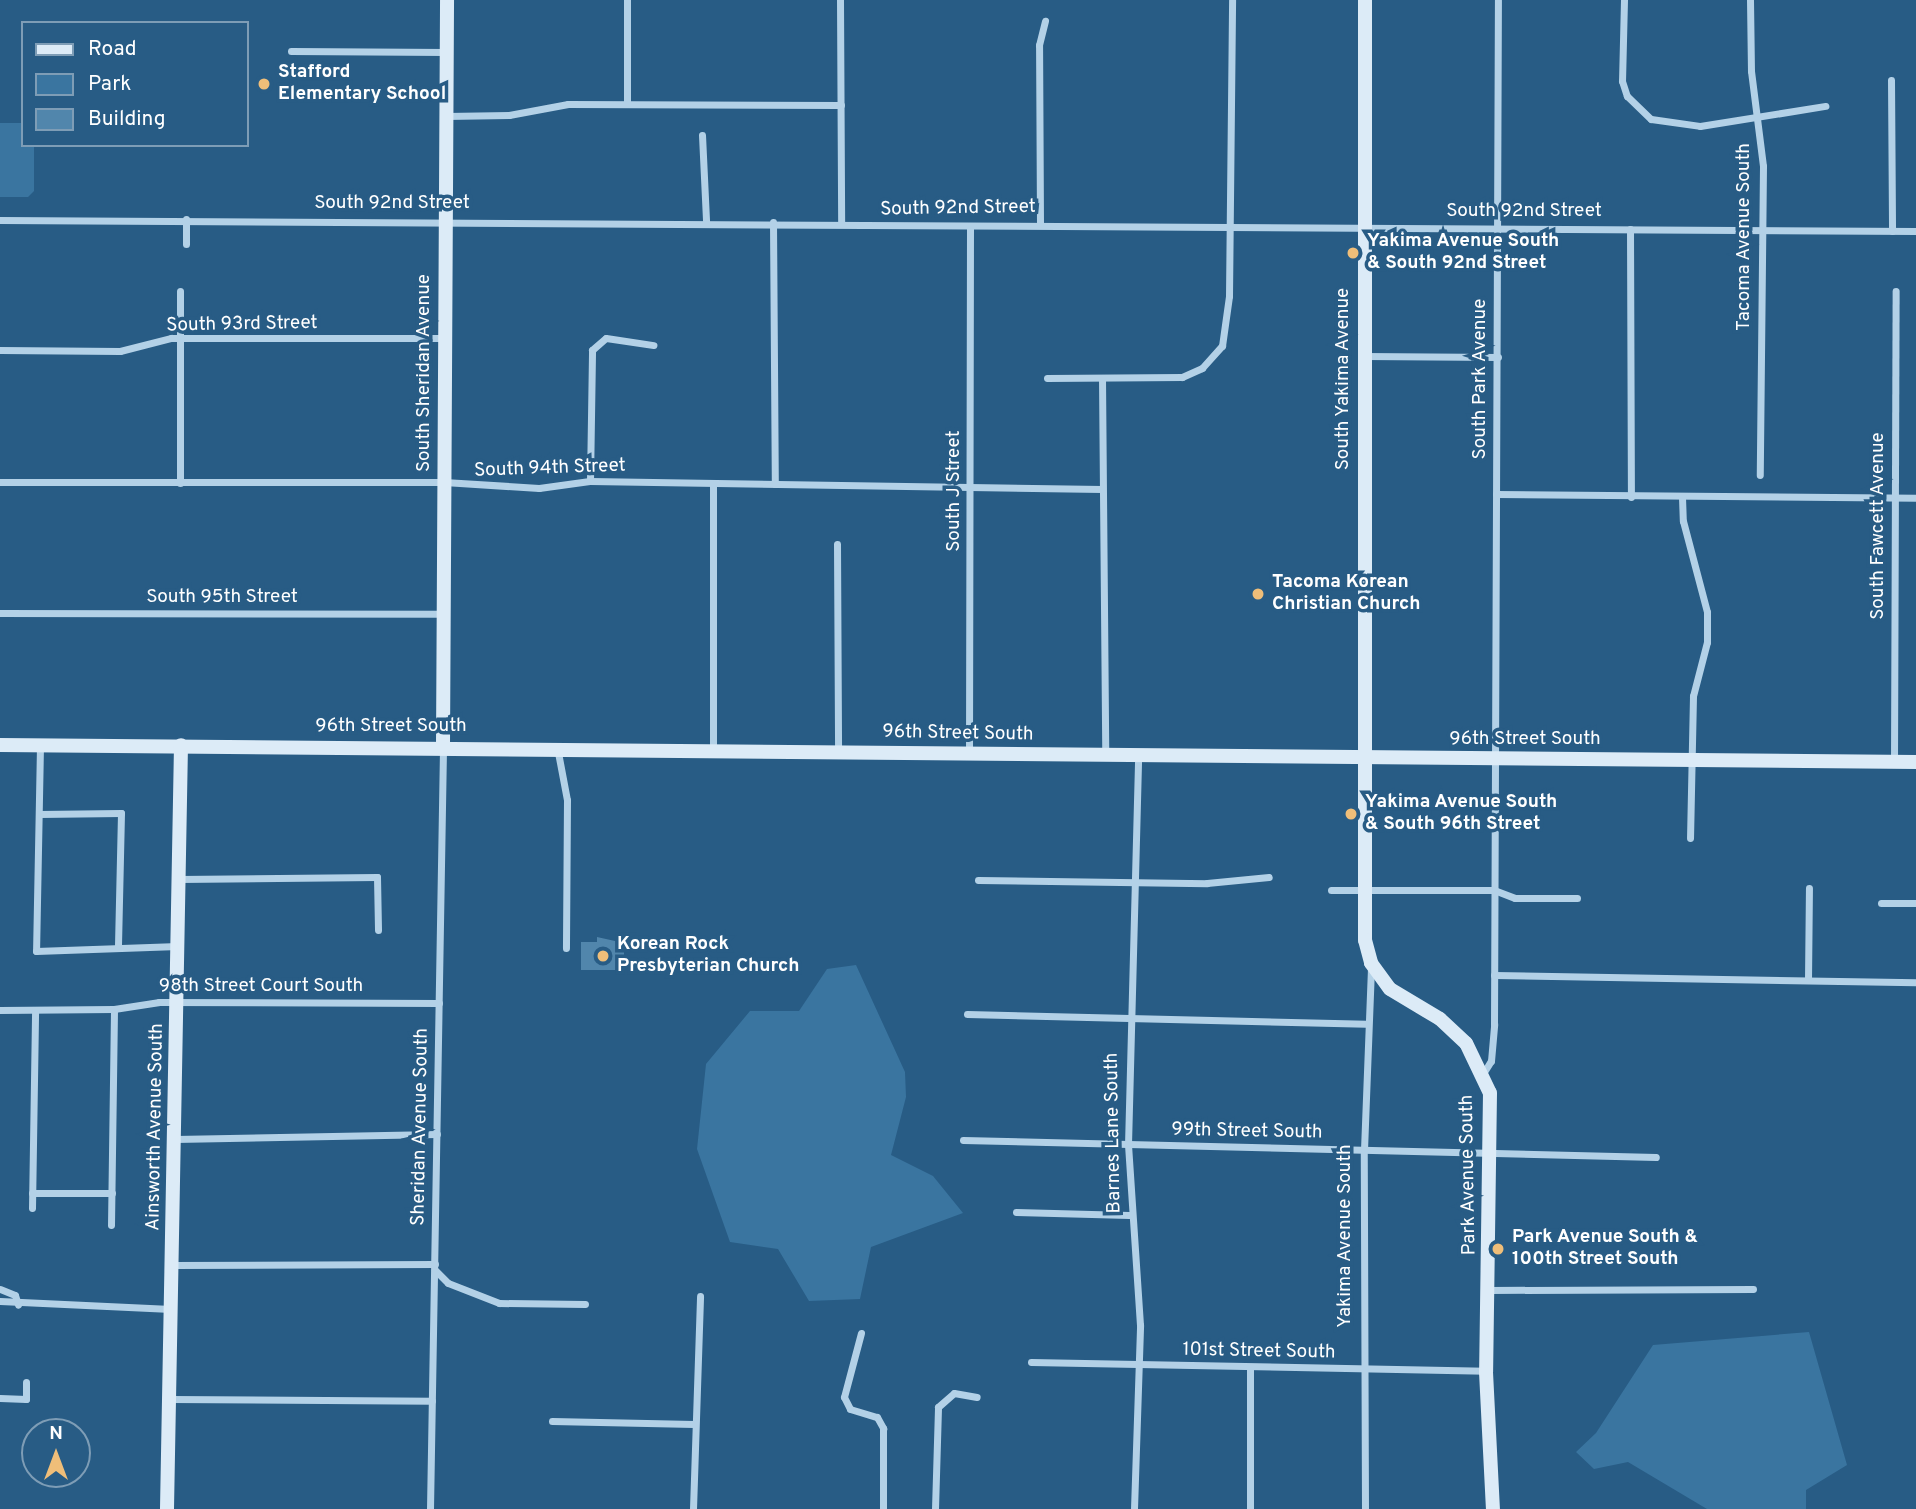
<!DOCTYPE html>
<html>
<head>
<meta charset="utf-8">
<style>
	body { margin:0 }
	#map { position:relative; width:1916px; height:1509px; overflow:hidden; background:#285c85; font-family:Overpass,sans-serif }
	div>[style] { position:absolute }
	.green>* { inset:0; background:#3a75a0 }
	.building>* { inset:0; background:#5186ac }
	.street>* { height:7px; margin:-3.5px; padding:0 3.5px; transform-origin:3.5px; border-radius:3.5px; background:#b3d1e7 }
	.secondary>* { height:14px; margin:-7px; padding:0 7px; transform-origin:7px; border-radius:7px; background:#dcebf7 }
	.dots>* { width:19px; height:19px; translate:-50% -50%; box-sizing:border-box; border:4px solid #285c85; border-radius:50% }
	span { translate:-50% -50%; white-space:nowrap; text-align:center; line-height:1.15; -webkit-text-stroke:7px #285c85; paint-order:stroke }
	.poi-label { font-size:19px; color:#fff; font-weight:700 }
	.left { translate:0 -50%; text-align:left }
	.street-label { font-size:19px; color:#fff }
	.legend { position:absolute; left:21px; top:21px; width:228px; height:126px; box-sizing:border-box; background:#285c85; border:2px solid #7e9db6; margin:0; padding:9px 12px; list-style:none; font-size:21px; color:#fff }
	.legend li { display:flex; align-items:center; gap:14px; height:35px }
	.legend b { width:35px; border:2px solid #7e9db6 }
	.north { position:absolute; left:21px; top:1418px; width:70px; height:70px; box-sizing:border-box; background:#285c85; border:2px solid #7e9db6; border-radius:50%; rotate:0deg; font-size:19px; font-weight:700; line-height:28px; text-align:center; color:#fff }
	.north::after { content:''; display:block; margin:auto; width:24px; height:32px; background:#efbe79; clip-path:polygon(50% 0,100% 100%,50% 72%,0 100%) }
</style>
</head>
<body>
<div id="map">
	<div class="green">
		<i style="clip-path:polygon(0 123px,23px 123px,23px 145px,34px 145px,34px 191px,28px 197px,0 197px)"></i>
		<i style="clip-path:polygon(856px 965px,905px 1072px,906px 1097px,891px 1155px,933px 1176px,963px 1213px,871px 1247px,860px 1299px,809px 1301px,778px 1249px,730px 1242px,697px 1149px,706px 1064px,750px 1011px,799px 1011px,827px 969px)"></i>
		<i style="clip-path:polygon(1809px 1332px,1847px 1465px,1806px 1490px,1806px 1509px,1707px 1509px,1628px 1462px,1594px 1469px,1576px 1452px,1596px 1433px,1653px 1345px)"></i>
	</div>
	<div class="building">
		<i style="clip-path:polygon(597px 937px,624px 943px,624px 970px,581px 970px,581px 942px,597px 942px)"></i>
	</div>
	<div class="street">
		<i style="left:840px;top:0;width:222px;rotate:89.7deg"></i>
		<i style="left:1624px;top:0;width:81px;rotate:91.4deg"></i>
		<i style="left:1622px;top:81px;width:16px;rotate:72deg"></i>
		<i style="left:1627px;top:96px;width:33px;rotate:44deg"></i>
		<i style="left:1651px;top:119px;width:49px;rotate:8.1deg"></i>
		<i style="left:1700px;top:126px;width:127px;rotate:-9.1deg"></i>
		<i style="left:1750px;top:0;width:71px;rotate:89.2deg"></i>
		<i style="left:1751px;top:71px;width:96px;rotate:82.8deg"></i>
		<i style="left:1763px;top:166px;width:309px;rotate:90.6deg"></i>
		<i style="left:291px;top:51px;width:155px;rotate:0.4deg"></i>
		<i style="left:1891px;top:80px;width:151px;rotate:89.6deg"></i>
		<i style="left:627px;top:104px;width:104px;rotate:-90deg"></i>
		<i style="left:446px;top:116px;width:63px;rotate:-0.9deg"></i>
		<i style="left:509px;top:115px;width:60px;rotate:-10.6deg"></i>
		<i style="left:568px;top:104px;width:273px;rotate:0.2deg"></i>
		<i style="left:702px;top:135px;width:86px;rotate:87.3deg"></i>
		<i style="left:0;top:220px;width:1916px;rotate:0.33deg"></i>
		<i style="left:773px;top:222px;width:262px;rotate:89.6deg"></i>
		<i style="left:1040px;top:224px;width:179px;rotate:-90.3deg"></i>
		<i style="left:1039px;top:45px;width:25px;rotate:-76deg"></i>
		<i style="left:1630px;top:229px;width:268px;rotate:89.8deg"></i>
		<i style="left:186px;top:244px;width:25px;rotate:-90deg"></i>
		<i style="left:0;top:350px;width:120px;rotate:0.5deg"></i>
		<i style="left:120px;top:351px;width:53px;rotate:-14.3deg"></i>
		<i style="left:171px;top:338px;width:274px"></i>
		<i style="left:1364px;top:356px;width:134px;rotate:0.4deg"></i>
		<i style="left:1047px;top:378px;width:135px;rotate:-0.4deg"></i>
		<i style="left:1182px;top:377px;width:22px;rotate:-24deg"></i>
		<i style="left:1202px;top:368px;width:30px;rotate:-48deg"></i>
		<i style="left:1222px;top:346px;width:50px;rotate:-82deg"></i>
		<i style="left:1229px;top:296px;width:296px;rotate:-89.4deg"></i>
		<i style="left:1102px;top:378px;width:377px;rotate:89.5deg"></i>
		<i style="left:590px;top:481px;width:131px;rotate:-89.1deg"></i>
		<i style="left:592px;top:350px;width:18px;rotate:-41deg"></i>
		<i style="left:606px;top:338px;width:48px;rotate:8.5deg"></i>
		<i style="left:0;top:482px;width:444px"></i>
		<i style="left:444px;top:482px;width:95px;rotate:3.6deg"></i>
		<i style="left:539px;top:488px;width:51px;rotate:-7.8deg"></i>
		<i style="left:590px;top:481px;width:512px;rotate:0.9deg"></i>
		<i style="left:180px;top:483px;width:192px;rotate:-90deg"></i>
		<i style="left:1496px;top:494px;width:420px;rotate:0.5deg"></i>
		<i style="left:1682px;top:497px;width:24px;rotate:88deg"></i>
		<i style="left:1683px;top:521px;width:94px;rotate:75.2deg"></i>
		<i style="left:1707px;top:612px;width:30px;rotate:90deg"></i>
		<i style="left:1707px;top:642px;width:56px;rotate:104.5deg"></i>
		<i style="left:1693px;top:696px;width:142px;rotate:91.2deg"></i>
		<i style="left:837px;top:544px;width:207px;rotate:89.7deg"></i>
		<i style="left:0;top:613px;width:443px;rotate:0.1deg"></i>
		<i style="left:40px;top:746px;width:205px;rotate:91.1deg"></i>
		<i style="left:36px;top:951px;width:142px;rotate:-2deg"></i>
		<i style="left:557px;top:747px;width:54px;rotate:79.3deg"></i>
		<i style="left:567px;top:800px;width:148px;rotate:90.4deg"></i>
		<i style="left:713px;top:749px;width:265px;rotate:-90deg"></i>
		<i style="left:969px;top:753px;width:524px;rotate:-89.89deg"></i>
		<i style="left:1894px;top:762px;width:471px;rotate:-89.8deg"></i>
		<i style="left:39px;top:814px;width:82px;rotate:-0.7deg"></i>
		<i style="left:121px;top:813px;width:132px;rotate:91.3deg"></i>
		<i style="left:179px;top:879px;width:198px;rotate:-0.6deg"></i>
		<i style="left:377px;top:877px;width:53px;rotate:88.9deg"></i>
		<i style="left:978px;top:880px;width:229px;rotate:0.8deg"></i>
		<i style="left:1207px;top:883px;width:62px;rotate:-5.5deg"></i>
		<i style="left:1331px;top:890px;width:163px"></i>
		<i style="left:1494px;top:890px;width:22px;rotate:21deg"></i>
		<i style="left:1515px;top:898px;width:62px"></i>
		<i style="left:1881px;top:903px;width:35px"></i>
		<i style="left:1494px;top:975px;width:422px;rotate:1deg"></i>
		<i style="left:1808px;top:980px;width:92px;rotate:-89.4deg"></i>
		<i style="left:0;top:1010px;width:114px;rotate:-0.5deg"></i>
		<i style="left:114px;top:1009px;width:46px;rotate:-8.8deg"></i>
		<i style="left:159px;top:1002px;width:280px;rotate:0.2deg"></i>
		<i style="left:967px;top:1014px;width:399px;rotate:1.4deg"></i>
		<i style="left:1484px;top:1072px;width:13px;rotate:-58deg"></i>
		<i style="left:1491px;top:1061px;width:37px;rotate:-85deg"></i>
		<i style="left:1494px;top:1024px;width:1024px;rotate:-89.78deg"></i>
		<i style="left:175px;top:1139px;width:262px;rotate:-1.1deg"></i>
		<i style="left:963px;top:1140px;width:693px;rotate:1.41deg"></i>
		<i style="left:32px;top:1193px;width:80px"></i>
		<i style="left:32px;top:1208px;width:198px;rotate:-89.1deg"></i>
		<i style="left:1016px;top:1212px;width:113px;rotate:1.5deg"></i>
		<i style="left:111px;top:1225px;width:216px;rotate:-89.2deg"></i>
		<i style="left:173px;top:1265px;width:262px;rotate:-0.2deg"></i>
		<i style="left:435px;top:1270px;width:18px;rotate:45deg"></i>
		<i style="left:448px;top:1283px;width:55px;rotate:21.4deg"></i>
		<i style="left:499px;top:1303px;width:86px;rotate:0.7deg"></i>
		<i style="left:0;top:1289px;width:16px;rotate:22deg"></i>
		<i style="left:15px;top:1295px;width:10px;rotate:73deg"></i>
		<i style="left:1489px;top:1290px;width:264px;rotate:-0.2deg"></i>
		<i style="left:0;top:1301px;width:171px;rotate:2.7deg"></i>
		<i style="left:861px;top:1333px;width:66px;rotate:104.9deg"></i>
		<i style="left:844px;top:1397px;width:13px;rotate:63deg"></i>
		<i style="left:850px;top:1409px;width:28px;rotate:17deg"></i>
		<i style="left:877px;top:1417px;width:13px;rotate:61deg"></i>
		<i style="left:883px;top:1428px;width:81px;rotate:90deg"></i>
		<i style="left:1031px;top:1362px;width:454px;rotate:1.1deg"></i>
		<i style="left:1250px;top:1367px;width:142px;rotate:90deg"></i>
		<i style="left:0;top:1398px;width:26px;rotate:2deg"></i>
		<i style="left:26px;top:1399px;width:17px;rotate:-90deg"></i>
		<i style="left:170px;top:1399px;width:262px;rotate:0.4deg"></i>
		<i style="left:552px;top:1421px;width:142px;rotate:1.2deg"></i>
		<i style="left:430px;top:1509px;width:762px;rotate:-89.02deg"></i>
		<i style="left:693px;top:1509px;width:213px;rotate:-88.1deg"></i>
		<i style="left:935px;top:1509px;width:102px;rotate:-88.3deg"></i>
		<i style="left:938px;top:1407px;width:21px;rotate:-41deg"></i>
		<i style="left:954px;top:1393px;width:23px;rotate:10deg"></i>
		<i style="left:1134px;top:1509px;width:184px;rotate:-88.1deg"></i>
		<i style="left:1140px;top:1325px;width:180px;rotate:-93.8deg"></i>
		<i style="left:1128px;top:1145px;width:389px;rotate:-88.5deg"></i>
		<i style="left:1365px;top:1509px;width:359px;rotate:-90.2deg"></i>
		<i style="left:1364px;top:1150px;width:186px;rotate:-87.8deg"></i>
	</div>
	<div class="secondary">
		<i style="left:1365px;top:0;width:940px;rotate:90deg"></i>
		<i style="left:1365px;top:940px;width:24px;rotate:75deg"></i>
		<i style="left:1371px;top:963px;width:32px;rotate:54deg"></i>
		<i style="left:1390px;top:989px;width:58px;rotate:31deg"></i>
		<i style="left:1440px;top:1019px;width:35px;rotate:43deg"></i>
		<i style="left:1466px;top:1043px;width:55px;rotate:64.4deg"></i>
		<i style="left:1490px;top:1093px;width:279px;rotate:90.8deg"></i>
		<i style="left:1486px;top:1372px;width:137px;rotate:87.1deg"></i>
		<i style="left:0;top:745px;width:1916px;rotate:0.51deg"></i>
		<i style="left:443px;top:746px;width:746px;rotate:-89.69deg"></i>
		<i style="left:167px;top:1509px;width:764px;rotate:-88.95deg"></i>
	</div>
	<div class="dots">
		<i style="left:264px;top:84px;background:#efbe79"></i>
		<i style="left:1353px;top:253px;background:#efbe79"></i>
		<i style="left:1258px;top:594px;background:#efbe79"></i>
		<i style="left:1351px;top:814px;background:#efbe79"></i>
		<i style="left:603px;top:956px;background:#efbe79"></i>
		<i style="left:1498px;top:1249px;background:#efbe79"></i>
	</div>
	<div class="poi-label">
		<span class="left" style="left:278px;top:84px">Stafford<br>Elementary School</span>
		<span class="left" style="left:1367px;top:253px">Yakima Avenue South<br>&amp; South 92nd Street</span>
		<span class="left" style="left:1272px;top:594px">Tacoma Korean<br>Christian Church</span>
		<span class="left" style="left:1365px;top:814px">Yakima Avenue South<br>&amp; South 96th Street</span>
		<span class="left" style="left:617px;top:956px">Korean Rock<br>Presbyterian Church</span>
		<span class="left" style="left:1512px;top:1249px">Park Avenue South &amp;<br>100th Street South</span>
	</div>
	<div class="street-label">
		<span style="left:392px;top:204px">South 92nd Street</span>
		<span style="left:958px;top:209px;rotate:-1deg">South 92nd Street</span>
		<span style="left:1524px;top:212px">South 92nd Street</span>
		<span style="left:1745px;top:237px;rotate:-90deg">Tacoma Avenue South</span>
		<span style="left:242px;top:325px;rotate:-1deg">South 93rd Street</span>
		<span style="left:425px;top:373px;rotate:-90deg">South Sheridan Avenue</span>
		<span style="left:1344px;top:379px;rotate:-90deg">South Yakima Avenue</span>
		<span style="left:1481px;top:379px;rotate:-90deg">South Park Avenue</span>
		<span style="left:550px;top:469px;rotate:-2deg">South 94th Street</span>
		<span style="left:955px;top:491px;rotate:-90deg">South J Street</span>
		<span style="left:1879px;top:526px;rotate:-90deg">South Fawcett Avenue</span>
		<span style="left:222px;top:598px">South 95th Street</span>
		<span style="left:391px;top:727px">96th Street South</span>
		<span style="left:958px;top:734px;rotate:1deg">96th Street South</span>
		<span style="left:1525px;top:740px">96th Street South</span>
		<span style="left:261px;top:987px">98th Street Court South</span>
		<span style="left:156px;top:1127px;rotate:-89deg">Ainsworth Avenue South</span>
		<span style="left:421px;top:1127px;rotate:-89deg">Sheridan Avenue South</span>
		<span style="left:1247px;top:1132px;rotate:1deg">99th Street South</span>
		<span style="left:1114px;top:1133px;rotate:-91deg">Barnes Lane South</span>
		<span style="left:1469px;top:1175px;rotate:-91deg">Park Avenue South</span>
		<span style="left:1346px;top:1236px;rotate:-90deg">Yakima Avenue South</span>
		<span style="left:1259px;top:1352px;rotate:1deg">101st Street South</span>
	</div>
	<ul class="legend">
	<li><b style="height:9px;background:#dcebf7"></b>Road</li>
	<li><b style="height:19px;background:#3a75a0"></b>Park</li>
	<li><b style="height:19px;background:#5186ac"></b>Building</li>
	</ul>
	<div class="north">N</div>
</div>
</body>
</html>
